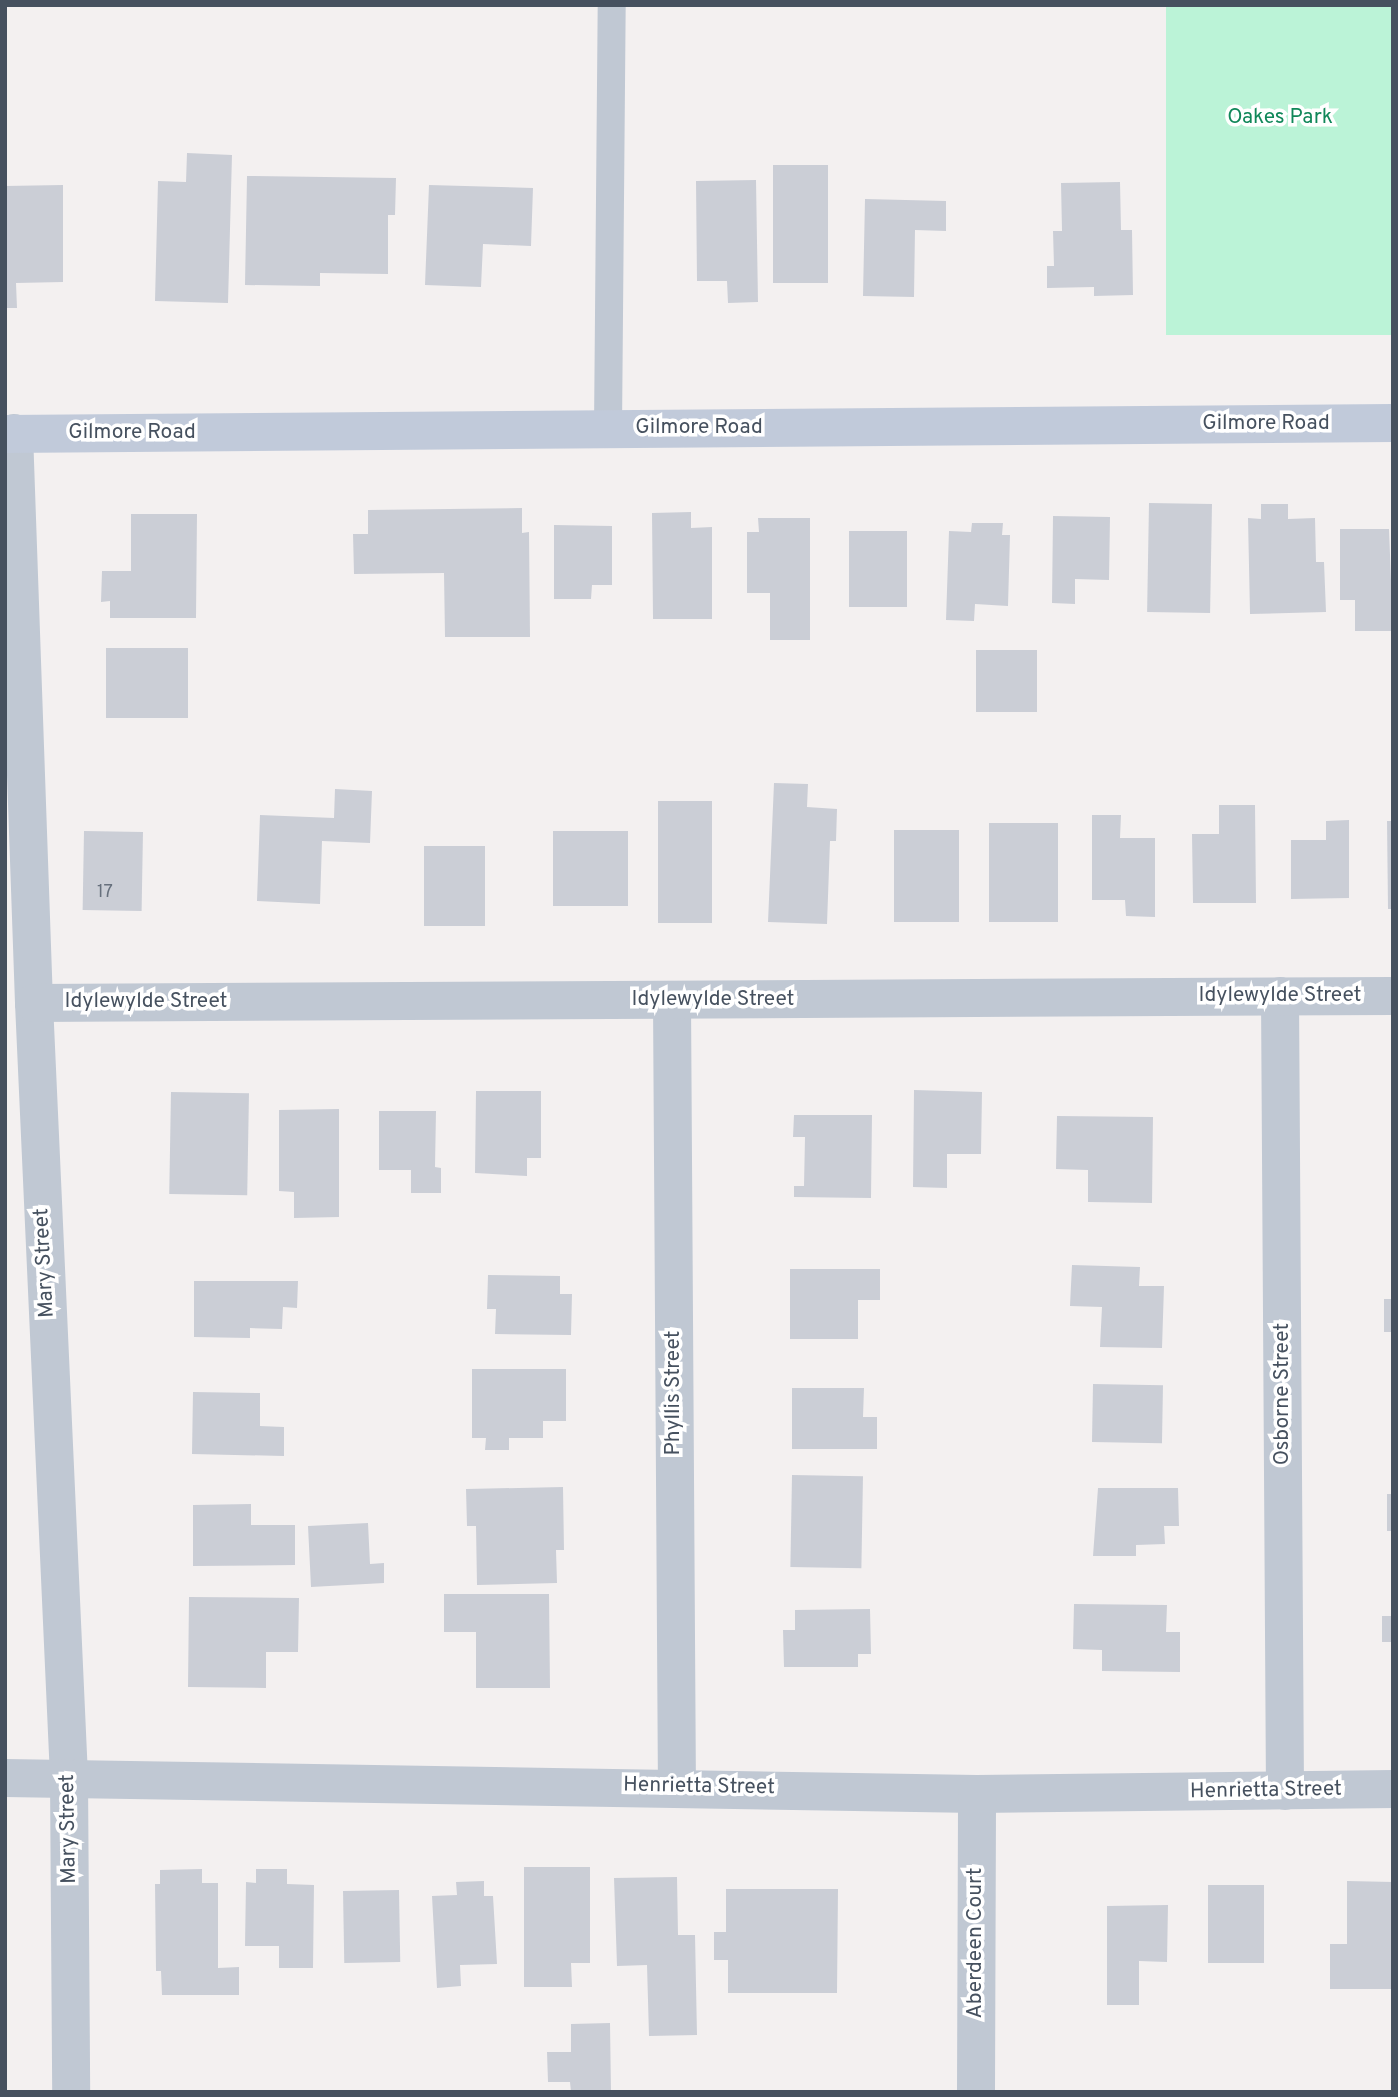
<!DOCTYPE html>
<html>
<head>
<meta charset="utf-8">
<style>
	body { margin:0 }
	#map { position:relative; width:1398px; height:2097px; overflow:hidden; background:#f3f0f0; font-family:Overpass,sans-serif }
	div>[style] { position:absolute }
	.green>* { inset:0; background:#bbf3d7; transform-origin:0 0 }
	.building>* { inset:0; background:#cbced6; transform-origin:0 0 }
	.service>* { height:28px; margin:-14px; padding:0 14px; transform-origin:14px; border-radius:14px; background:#c0c8d3 }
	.minor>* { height:38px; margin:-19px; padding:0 19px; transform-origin:19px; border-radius:19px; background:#c0c8d3 }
	.secondary>* { height:38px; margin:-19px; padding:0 19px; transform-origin:19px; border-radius:19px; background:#c1cada }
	span { translate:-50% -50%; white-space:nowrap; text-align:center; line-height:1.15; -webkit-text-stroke:7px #fff; paint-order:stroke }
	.number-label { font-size:18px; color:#67707d }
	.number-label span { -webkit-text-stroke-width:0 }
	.park-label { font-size:21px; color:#108759 }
	.street-label { font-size:21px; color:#46515f }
	.frame { position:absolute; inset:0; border:7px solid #46515f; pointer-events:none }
</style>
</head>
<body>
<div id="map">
	<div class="green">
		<i style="left:1166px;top:5px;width:227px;height:330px"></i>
	</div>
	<div class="building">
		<i style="clip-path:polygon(187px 153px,232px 155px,228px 303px,155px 301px,158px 181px,186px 182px)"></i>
		<i style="left:773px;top:165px;width:55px;height:118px"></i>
		<i style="clip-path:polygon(247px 176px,396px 178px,395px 215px,388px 215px,388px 274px,320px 273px,320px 286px,245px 285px)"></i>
		<i style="clip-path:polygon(756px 180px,758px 302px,728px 303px,727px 281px,697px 281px,696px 181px)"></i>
		<i style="clip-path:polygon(1120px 182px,1121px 230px,1132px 230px,1133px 295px,1094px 296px,1094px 287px,1047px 288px,1047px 266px,1054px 266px,1053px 231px,1062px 231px,1061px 183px)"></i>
		<i style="clip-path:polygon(63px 185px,63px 282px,16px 283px,17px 308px,5px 308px,5px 186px)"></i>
		<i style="clip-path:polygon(429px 185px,533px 188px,531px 246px,483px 244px,481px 287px,425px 285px)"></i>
		<i style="clip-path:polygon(865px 199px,946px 201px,946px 231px,915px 230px,914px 297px,863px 296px)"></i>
		<i style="left:1149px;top:503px;width:63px;height:109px;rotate:1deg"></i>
		<i style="clip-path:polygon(1261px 504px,1288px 504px,1288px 519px,1315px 518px,1316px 562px,1324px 562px,1326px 612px,1250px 614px,1248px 518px,1261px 519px)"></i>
		<i style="clip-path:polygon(522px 508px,522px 533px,529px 532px,530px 637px,445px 637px,444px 573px,354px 574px,353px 534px,368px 534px,368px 510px)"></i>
		<i style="clip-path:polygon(691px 512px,691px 528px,712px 527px,712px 619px,653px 619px,652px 513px)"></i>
		<i style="clip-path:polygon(131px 514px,197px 514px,196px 618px,110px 618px,110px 601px,101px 602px,102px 571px,131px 571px)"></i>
		<i style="clip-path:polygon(1053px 516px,1110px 517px,1109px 580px,1075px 579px,1075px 604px,1052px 603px)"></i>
		<i style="clip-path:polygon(758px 518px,810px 518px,810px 640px,770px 640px,770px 593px,747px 593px,747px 532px,759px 532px)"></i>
		<i style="clip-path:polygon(972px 523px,1003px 523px,1002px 535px,1010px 535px,1008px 606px,975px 604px,974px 621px,946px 620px,949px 531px,971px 532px)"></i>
		<i style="clip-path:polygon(554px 525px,612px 526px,612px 585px,592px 585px,591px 599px,554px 599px)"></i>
		<i style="clip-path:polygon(1340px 529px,1389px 529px,1393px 631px,1355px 631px,1355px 600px,1340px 600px)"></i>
		<i style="left:849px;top:531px;width:58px;height:76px"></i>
		<i style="left:106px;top:648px;width:82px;height:70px"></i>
		<i style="left:976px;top:650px;width:61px;height:62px"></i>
		<i style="clip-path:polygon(774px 783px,808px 784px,807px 807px,837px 809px,836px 841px,830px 841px,827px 924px,768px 922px)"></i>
		<i style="clip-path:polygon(335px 789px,372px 791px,370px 843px,322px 841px,320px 904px,257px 901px,260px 815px,334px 818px)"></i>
		<i style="left:658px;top:801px;width:54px;height:122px"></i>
		<i style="clip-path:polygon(1219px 805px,1255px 805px,1256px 903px,1193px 903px,1192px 834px,1219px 834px)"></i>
		<i style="clip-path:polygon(1092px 815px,1121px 815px,1120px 838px,1155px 838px,1155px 917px,1126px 916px,1125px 900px,1092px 900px)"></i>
		<i style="clip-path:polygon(1349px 820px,1349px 898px,1291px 899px,1291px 840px,1326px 840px,1326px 821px)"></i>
		<i style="clip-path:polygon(1387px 821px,1393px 821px,1393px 909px,1388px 909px)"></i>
		<i style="left:1058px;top:823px;width:99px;height:69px;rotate:90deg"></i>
		<i style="left:894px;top:830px;width:65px;height:92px"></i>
		<i style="left:84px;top:831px;width:59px;height:79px;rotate:1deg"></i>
		<i style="left:553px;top:831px;width:75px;height:75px"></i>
		<i style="left:424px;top:846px;width:61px;height:80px"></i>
		<i style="clip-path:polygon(914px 1090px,982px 1092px,981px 1154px,947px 1154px,947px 1188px,913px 1187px)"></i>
		<i style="clip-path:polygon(476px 1091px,541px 1091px,541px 1158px,527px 1158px,527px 1176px,475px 1173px)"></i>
		<i style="left:171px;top:1092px;width:78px;height:102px;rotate:1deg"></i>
		<i style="clip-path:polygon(339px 1109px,339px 1217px,294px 1218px,294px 1192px,279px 1191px,279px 1110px)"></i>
		<i style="clip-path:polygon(379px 1111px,436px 1111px,435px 1167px,441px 1168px,441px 1193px,411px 1193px,411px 1170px,379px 1170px)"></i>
		<i style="clip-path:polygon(794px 1115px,872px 1115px,871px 1198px,794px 1197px,794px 1186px,804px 1186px,805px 1137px,793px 1137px)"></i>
		<i style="clip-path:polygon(1057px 1116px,1153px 1117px,1152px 1203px,1088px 1202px,1088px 1170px,1056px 1169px)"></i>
		<i style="clip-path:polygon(1072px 1265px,1140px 1267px,1139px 1286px,1164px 1286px,1162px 1348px,1100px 1347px,1102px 1307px,1070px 1306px)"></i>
		<i style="clip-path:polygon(790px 1269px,880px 1269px,880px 1300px,858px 1300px,858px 1339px,790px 1339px)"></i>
		<i style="clip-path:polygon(488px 1275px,560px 1276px,560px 1294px,572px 1294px,571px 1335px,495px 1334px,496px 1309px,487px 1309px)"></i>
		<i style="clip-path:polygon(194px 1281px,298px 1281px,297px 1308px,283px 1307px,282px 1329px,250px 1328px,250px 1338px,194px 1337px)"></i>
		<i style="left:1384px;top:1299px;width:9px;height:33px"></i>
		<i style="clip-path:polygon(472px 1369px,566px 1369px,566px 1421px,543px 1421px,543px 1438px,509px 1438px,509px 1450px,485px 1450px,486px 1438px,472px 1438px)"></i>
		<i style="left:1093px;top:1384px;width:70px;height:58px;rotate:1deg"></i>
		<i style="clip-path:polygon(792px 1388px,864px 1388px,863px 1417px,877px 1417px,877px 1449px,792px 1449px)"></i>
		<i style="clip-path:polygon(193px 1392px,260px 1393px,260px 1426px,284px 1427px,284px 1456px,192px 1454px)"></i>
		<i style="left:792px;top:1475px;width:71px;height:92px;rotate:1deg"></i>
		<i style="clip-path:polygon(563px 1487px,564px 1550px,556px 1550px,557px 1583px,477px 1585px,476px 1526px,467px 1526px,466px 1489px)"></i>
		<i style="clip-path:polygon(1098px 1488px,1178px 1488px,1179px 1526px,1164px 1526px,1165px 1544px,1136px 1545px,1136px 1556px,1093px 1556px)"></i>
		<i style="left:1387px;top:1494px;width:6px;height:37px"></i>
		<i style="clip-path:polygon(251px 1504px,251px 1525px,295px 1525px,295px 1565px,193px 1566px,193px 1505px)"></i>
		<i style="clip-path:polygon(368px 1523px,370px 1564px,384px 1563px,384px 1583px,311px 1587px,308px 1526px)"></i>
		<i style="clip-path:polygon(444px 1594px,549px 1594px,550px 1688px,476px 1688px,476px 1632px,444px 1632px)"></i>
		<i style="clip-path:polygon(189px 1597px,299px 1598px,298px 1652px,266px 1652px,266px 1688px,188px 1687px)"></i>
		<i style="clip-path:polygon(1074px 1604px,1167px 1605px,1166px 1632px,1180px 1632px,1180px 1672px,1102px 1671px,1102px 1650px,1073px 1649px)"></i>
		<i style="clip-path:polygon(870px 1609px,871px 1654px,858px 1654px,858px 1667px,784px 1667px,783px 1630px,795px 1630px,795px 1610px)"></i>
		<i style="left:1382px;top:1616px;width:11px;height:26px"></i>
		<i style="clip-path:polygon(524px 1867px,590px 1867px,590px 1963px,571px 1963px,572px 1987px,524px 1987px)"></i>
		<i style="clip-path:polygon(202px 1869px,202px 1883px,218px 1883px,218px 1968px,239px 1967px,239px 1995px,162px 1995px,161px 1971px,156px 1971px,155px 1884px,160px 1884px,160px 1870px)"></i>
		<i style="clip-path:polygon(256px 1869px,287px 1869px,287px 1884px,314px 1885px,313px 1968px,279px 1968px,279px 1946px,245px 1946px,246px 1882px,256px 1883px)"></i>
		<i style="clip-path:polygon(677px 1877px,678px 1935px,695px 1935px,697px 2035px,649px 2036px,647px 1965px,617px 1966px,614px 1878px)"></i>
		<i style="clip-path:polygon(484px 1881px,484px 1896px,493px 1896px,497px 1964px,460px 1965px,461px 1986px,437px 1988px,432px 1896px,457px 1895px,456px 1882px)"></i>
		<i style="clip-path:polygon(1347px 1881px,1393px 1882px,1393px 1989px,1330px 1989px,1330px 1944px,1347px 1944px)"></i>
		<i style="left:1208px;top:1885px;width:56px;height:78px"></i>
		<i style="clip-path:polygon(726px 1889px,838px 1889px,837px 1993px,728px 1993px,728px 1960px,714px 1960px,714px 1932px,726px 1932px)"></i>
		<i style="left:399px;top:1890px;width:72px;height:56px;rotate:89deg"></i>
		<i style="clip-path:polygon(1168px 1905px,1167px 1962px,1139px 1961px,1139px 2005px,1107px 2005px,1107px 1906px)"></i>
		<i style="clip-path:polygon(610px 2023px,611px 2092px,571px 2092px,570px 2082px,548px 2082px,547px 2052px,571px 2052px,571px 2024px)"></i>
	</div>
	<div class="service">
		<i style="left:608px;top:429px;width:424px;rotate:-89.5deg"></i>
	</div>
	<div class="minor">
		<i style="left:14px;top:433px;width:570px;rotate:87.99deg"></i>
		<i style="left:34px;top:1003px;width:776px;rotate:87.41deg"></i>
		<i style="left:69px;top:1778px;width:314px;rotate:89.6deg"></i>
		<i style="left:1280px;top:996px;width:795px;rotate:89.64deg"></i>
		<i style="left:672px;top:1000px;width:787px;rotate:89.64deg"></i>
		<i style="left:34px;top:1003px;width:1359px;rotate:-0.3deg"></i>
		<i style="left:5px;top:1778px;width:972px;rotate:0.94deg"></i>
		<i style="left:977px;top:1794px;width:416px;rotate:-0.7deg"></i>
		<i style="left:976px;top:2092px;width:298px;rotate:-89.8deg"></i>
	</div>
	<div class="secondary">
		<i style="left:5px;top:434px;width:1388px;rotate:-0.45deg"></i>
	</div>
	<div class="number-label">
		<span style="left:105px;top:893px">17</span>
	</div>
	<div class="park-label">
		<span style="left:1280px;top:118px">Oakes Park</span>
	</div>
	<div class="street-label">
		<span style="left:1266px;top:424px">Gilmore Road</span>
		<span style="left:699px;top:428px">Gilmore Road</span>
		<span style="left:132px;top:433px">Gilmore Road</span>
		<span style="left:1280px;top:996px">Idylewylde Street</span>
		<span style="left:713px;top:1000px">Idylewylde Street</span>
		<span style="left:146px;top:1002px">Idylewylde Street</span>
		<span style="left:45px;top:1263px;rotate:-93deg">Mary Street</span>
		<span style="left:674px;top:1393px;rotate:-90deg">Phyllis Street</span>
		<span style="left:1283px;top:1394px;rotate:-90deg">Osborne Street</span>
		<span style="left:699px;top:1787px;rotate:1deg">Henrietta Street</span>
		<span style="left:1266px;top:1791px;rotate:-1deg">Henrietta Street</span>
		<span style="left:69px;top:1829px;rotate:-91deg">Mary Street</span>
		<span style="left:976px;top:1943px;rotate:-90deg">Aberdeen Court</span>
	</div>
	<div class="frame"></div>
</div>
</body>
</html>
